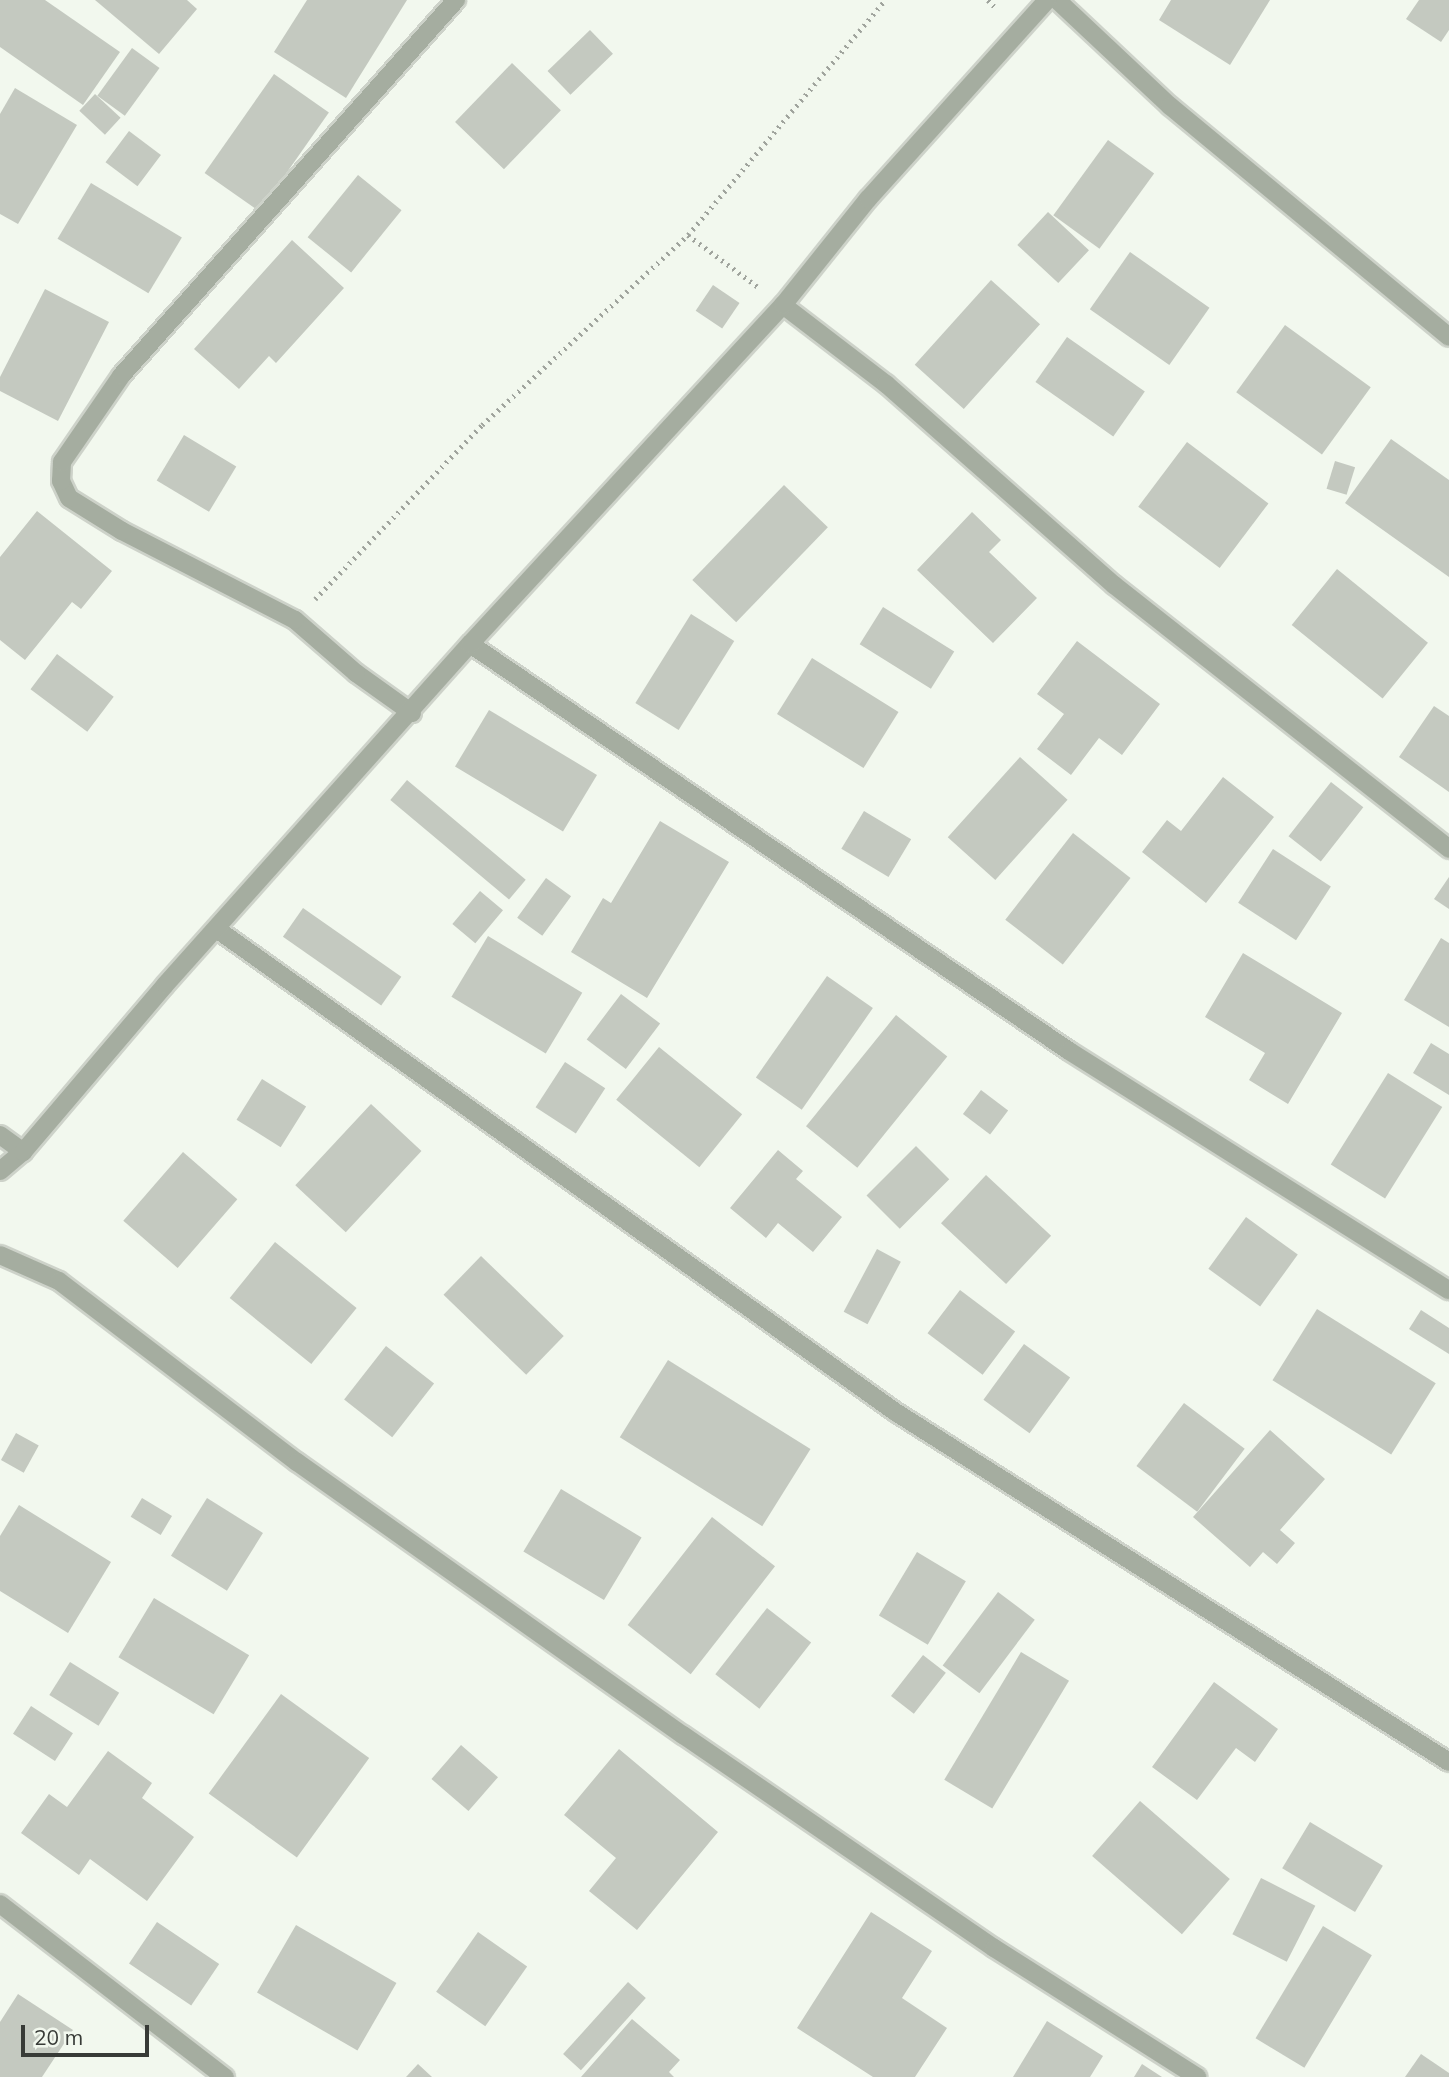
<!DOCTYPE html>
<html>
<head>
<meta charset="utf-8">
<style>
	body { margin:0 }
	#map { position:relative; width:1449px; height:2077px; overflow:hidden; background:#f2f8ee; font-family:Mulish,sans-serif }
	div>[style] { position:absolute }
	.building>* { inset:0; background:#c4c9c0; transform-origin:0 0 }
	.path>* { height:4.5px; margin-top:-2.25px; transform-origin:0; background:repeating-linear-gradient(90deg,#a0a49d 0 2px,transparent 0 7px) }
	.roads { filter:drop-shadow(2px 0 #cdd2c9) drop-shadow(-2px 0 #cdd2c9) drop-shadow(0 2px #cdd2c9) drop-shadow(0 -2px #cdd2c9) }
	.minor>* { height:18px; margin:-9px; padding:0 9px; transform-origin:9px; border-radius:9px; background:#a5ada0 }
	span { translate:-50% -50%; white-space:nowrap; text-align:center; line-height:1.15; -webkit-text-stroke:5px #f2f8ee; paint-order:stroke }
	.scale { position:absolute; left:21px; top:2025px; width:128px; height:32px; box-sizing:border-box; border:4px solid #383b37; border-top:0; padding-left:9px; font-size:21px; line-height:24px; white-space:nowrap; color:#383b37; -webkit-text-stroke:5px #f2f8ee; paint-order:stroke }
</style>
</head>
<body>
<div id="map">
	<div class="building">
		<i style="clip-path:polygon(0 0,45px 0,120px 52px,83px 105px,0 47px)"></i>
		<i style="clip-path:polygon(95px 0,187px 0,197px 9px,159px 54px)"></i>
		<i style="clip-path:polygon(307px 0,407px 0,346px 98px,274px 52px)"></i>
		<i style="clip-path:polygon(1171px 0,1270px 0,1230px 65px,1159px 20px)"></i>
		<i style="clip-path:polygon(1419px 0,1449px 0,1449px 30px,1441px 42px,1406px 19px)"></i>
		<i style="left:590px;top:30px;width:33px;height:59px;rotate:46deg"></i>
		<i style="left:132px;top:48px;width:34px;height:59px;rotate:36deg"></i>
		<i style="left:512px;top:63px;width:68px;height:82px;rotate:44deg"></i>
		<i style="left:274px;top:74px;width:67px;height:121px;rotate:35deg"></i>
		<i style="clip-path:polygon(15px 88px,77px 125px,18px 224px,0 214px,0 114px)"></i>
		<i style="left:95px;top:94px;width:35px;height:23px;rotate:43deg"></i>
		<i style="left:129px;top:131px;width:40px;height:39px;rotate:37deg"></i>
		<i style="left:1108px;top:140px;width:57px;height:93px;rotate:36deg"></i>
		<i style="left:358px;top:175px;width:56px;height:80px;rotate:39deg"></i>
		<i style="left:91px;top:183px;width:106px;height:65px;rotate:31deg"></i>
		<i style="left:1048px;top:212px;width:56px;height:45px;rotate:43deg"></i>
		<i style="clip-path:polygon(292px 240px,344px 288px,276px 363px,269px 356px,239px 389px,194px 349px)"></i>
		<i style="left:1130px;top:252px;width:97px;height:70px;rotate:35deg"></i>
		<i style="left:991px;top:280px;width:66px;height:114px;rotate:42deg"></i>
		<i style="left:713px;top:285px;width:32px;height:31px;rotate:34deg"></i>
		<i style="clip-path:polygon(45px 289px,109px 322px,58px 421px,0 391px,0 377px)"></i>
		<i style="left:1285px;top:325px;width:106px;height:83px;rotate:36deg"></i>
		<i style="left:1067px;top:337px;width:95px;height:55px;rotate:35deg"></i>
		<i style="left:184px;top:435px;width:61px;height:53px;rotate:31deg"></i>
		<i style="clip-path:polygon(1391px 439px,1449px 480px,1449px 577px,1345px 503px)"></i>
		<i style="left:1187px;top:442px;width:102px;height:81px;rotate:37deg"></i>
		<i style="left:1335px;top:461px;width:21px;height:29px;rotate:17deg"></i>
		<i style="left:784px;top:485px;width:61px;height:132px;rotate:44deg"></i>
		<i style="clip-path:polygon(37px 511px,112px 571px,81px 609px,72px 602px,25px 660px,0 640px,0 557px)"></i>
		<i style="clip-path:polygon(972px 512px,1001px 540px,989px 552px,1037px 598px,993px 643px,917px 570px)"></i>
		<i style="left:1337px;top:569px;width:117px;height:72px;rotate:39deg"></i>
		<i style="left:883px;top:607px;width:84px;height:44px;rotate:32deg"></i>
		<i style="left:691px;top:614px;width:51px;height:105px;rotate:32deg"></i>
		<i style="clip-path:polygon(1077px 641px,1160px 704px,1122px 755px,1099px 738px,1071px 775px,1037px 749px,1064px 714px,1037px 694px)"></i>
		<i style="left:57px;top:654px;width:71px;height:44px;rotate:37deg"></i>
		<i style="left:812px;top:658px;width:102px;height:66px;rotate:32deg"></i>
		<i style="clip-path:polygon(1434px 706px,1449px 716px,1449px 792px,1399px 757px)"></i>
		<i style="left:489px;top:710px;width:126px;height:66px;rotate:31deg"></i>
		<i style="left:1020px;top:757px;width:64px;height:108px;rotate:42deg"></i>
		<i style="clip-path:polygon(1223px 777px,1274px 817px,1206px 903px,1142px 852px,1167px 820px,1181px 831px)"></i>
		<i style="left:407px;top:780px;width:155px;height:26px;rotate:40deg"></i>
		<i style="left:1331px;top:782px;width:41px;height:69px;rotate:38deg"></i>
		<i style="left:864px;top:811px;width:55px;height:44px;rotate:31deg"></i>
		<i style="clip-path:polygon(660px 821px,729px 862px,647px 998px,571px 952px,603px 898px,611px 903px)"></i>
		<i style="left:1073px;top:833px;width:73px;height:110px;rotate:38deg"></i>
		<i style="left:1273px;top:849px;width:69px;height:64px;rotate:33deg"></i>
		<i style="clip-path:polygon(1449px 877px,1449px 909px,1434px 899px)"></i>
		<i style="left:546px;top:878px;width:31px;height:49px;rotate:36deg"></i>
		<i style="left:480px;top:891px;width:30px;height:43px;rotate:40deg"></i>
		<i style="left:303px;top:908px;width:120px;height:35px;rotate:35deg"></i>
		<i style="left:488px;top:936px;width:110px;height:71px;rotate:31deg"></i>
		<i style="clip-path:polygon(1441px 938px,1449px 943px,1449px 1027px,1404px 1000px)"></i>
		<i style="clip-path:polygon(1243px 953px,1342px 1013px,1288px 1104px,1249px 1080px,1265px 1053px,1205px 1017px)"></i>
		<i style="left:827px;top:976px;width:56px;height:124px;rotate:35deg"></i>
		<i style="left:621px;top:994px;width:49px;height:57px;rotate:37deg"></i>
		<i style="left:896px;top:1015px;width:66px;height:143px;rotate:39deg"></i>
		<i style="clip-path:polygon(1431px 1043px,1449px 1054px,1449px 1095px,1413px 1073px)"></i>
		<i style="left:659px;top:1047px;width:107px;height:68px;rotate:39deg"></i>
		<i style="left:565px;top:1062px;width:48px;height:54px;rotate:33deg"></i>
		<i style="left:1388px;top:1073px;width:64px;height:108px;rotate:32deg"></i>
		<i style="left:262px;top:1079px;width:52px;height:48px;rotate:32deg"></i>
		<i style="left:981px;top:1090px;width:34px;height:30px;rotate:37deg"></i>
		<i style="left:371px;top:1104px;width:69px;height:111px;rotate:43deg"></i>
		<i style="left:916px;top:1146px;width:47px;height:70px;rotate:45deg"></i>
		<i style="clip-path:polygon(778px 1150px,803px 1171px,796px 1179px,842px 1217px,813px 1252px,778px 1223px,766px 1238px,730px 1208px)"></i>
		<i style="left:183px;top:1152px;width:72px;height:91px;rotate:41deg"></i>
		<i style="left:986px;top:1175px;width:89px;height:66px;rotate:43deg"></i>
		<i style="left:1246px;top:1217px;width:64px;height:64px;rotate:36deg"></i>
		<i style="left:275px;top:1242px;width:105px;height:72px;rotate:39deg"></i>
		<i style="left:877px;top:1249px;width:27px;height:71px;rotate:28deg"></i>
		<i style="left:481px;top:1256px;width:115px;height:54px;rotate:44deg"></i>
		<i style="left:960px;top:1290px;width:69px;height:54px;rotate:37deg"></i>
		<i style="left:1317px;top:1309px;width:140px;height:84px;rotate:32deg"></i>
		<i style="clip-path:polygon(1421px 1310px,1449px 1328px,1449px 1354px,1409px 1329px)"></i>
		<i style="left:1024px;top:1344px;width:57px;height:69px;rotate:36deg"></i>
		<i style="left:386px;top:1346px;width:61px;height:68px;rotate:38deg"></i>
		<i style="left:668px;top:1360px;width:168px;height:91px;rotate:32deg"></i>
		<i style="left:1184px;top:1403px;width:76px;height:79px;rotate:37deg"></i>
		<i style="clip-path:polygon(1270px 1430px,1325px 1479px,1280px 1530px,1295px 1543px,1277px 1564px,1263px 1552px,1250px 1567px,1193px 1517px)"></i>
		<i style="left:16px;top:1433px;width:26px;height:31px;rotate:29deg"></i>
		<i style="left:561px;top:1489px;width:94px;height:73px;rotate:31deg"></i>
		<i style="left:142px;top:1498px;width:35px;height:22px;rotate:31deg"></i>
		<i style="left:207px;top:1498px;width:66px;height:68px;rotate:32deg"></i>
		<i style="clip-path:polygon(19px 1505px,111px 1562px,68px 1633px,0 1591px,0 1536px)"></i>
		<i style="left:712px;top:1517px;width:80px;height:137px;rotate:38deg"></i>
		<i style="left:917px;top:1552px;width:57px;height:74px;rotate:31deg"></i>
		<i style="left:998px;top:1592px;width:46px;height:92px;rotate:37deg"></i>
		<i style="left:154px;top:1598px;width:111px;height:69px;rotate:31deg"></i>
		<i style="left:767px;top:1608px;width:56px;height:84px;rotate:38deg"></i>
		<i style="left:1021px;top:1652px;width:56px;height:149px;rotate:31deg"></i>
		<i style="left:923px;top:1655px;width:29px;height:52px;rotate:38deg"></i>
		<i style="left:70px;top:1662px;width:58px;height:39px;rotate:32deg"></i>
		<i style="clip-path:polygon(1214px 1682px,1278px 1729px,1255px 1762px,1236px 1748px,1197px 1800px,1152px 1767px)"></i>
		<i style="left:281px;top:1694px;width:109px;height:123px;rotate:36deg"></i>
		<i style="left:31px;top:1706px;width:50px;height:33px;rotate:33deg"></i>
		<i style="left:461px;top:1745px;width:49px;height:45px;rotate:41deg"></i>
		<i style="clip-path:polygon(619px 1749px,718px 1832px,637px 1930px,589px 1891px,616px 1858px,564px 1815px)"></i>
		<i style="clip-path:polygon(108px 1751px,152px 1783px,142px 1798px,194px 1837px,147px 1901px,90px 1859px,79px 1875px,21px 1833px,49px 1794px,67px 1807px)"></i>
		<i style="left:1140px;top:1801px;width:119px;height:73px;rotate:41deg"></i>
		<i style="left:1310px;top:1822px;width:85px;height:54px;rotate:31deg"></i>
		<i style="left:1261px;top:1878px;width:61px;height:63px;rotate:27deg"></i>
		<i style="clip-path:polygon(871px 1912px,932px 1951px,902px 1998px,947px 2028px,915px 2077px,873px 2077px,797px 2028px)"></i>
		<i style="left:157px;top:1922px;width:75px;height:50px;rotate:34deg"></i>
		<i style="left:296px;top:1925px;width:116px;height:78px;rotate:30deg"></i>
		<i style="left:1323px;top:1926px;width:57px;height:131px;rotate:31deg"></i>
		<i style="left:478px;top:1932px;width:60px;height:73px;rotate:35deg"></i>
		<i style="left:628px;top:1982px;width:24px;height:97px;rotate:42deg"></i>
		<i style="clip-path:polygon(18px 1994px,73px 2030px,42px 2077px,0 2077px,0 2022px)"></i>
		<i style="clip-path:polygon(632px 2019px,680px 2060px,669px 2072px,674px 2077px,581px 2077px)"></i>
		<i style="clip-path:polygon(1047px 2021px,1103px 2056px,1090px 2077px,1013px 2077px)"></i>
		<i style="clip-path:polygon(1421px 2054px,1449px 2073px,1449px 2077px,1405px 2077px)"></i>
		<i style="clip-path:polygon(418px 2064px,432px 2077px,406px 2077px)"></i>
		<i style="clip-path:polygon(1142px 2064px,1162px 2077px,1134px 2077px)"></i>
	</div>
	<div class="path">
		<i style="left:988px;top:0;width:13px;rotate:45deg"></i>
		<i style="left:688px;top:235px;width:87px;rotate:36.6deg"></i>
		<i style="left:315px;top:599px;width:241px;rotate:-46.2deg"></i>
		<i style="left:482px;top:425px;width:280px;rotate:-42.7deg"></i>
		<i style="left:688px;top:235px;width:307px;rotate:-50deg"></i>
	</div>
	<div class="roads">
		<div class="minor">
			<i style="left:1057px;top:0;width:155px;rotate:43.2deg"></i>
			<i style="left:1170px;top:106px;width:362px;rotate:39.6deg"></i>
			<i style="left:783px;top:305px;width:130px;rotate:37.5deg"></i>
			<i style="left:886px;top:384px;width:304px;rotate:41.4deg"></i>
			<i style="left:1114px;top:585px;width:427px;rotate:38.2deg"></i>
			<i style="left:470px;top:644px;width:724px;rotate:34.19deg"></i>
			<i style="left:1069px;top:1051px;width:449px;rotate:32.2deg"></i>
			<i style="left:412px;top:713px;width:69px;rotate:-144.5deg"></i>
			<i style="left:356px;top:673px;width:81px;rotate:-139deg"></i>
			<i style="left:295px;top:620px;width:195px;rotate:-152.8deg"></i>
			<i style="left:122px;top:531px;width:62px;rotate:-148.1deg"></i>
			<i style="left:69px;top:498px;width:19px;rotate:-115deg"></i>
			<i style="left:61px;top:481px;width:19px;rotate:-87deg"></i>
			<i style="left:62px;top:462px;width:104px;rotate:-55.5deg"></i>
			<i style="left:121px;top:376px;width:504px;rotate:-48.3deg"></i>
			<i style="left:218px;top:930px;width:833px;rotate:35.43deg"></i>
			<i style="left:897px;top:1413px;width:653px;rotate:32.3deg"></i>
			<i style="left:0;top:1135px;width:29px;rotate:36deg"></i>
			<i style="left:0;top:1171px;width:30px;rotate:-40deg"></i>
			<i style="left:23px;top:1152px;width:219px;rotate:-49.6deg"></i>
			<i style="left:165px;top:985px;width:457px;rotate:-48.2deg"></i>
			<i style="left:470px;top:644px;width:461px;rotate:-47.3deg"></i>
			<i style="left:783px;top:305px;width:136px;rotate:-51.3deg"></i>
			<i style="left:868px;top:199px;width:268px;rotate:-48deg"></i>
			<i style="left:0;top:1255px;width:64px;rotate:23.8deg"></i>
			<i style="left:59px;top:1281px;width:299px;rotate:37.3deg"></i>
			<i style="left:297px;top:1462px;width:473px;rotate:35.3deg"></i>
			<i style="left:683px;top:1735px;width:377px;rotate:34.4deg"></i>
			<i style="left:994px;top:1948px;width:241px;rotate:32.4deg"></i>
			<i style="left:0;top:1904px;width:284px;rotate:37.6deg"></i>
		</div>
	</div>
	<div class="scale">20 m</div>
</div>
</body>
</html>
